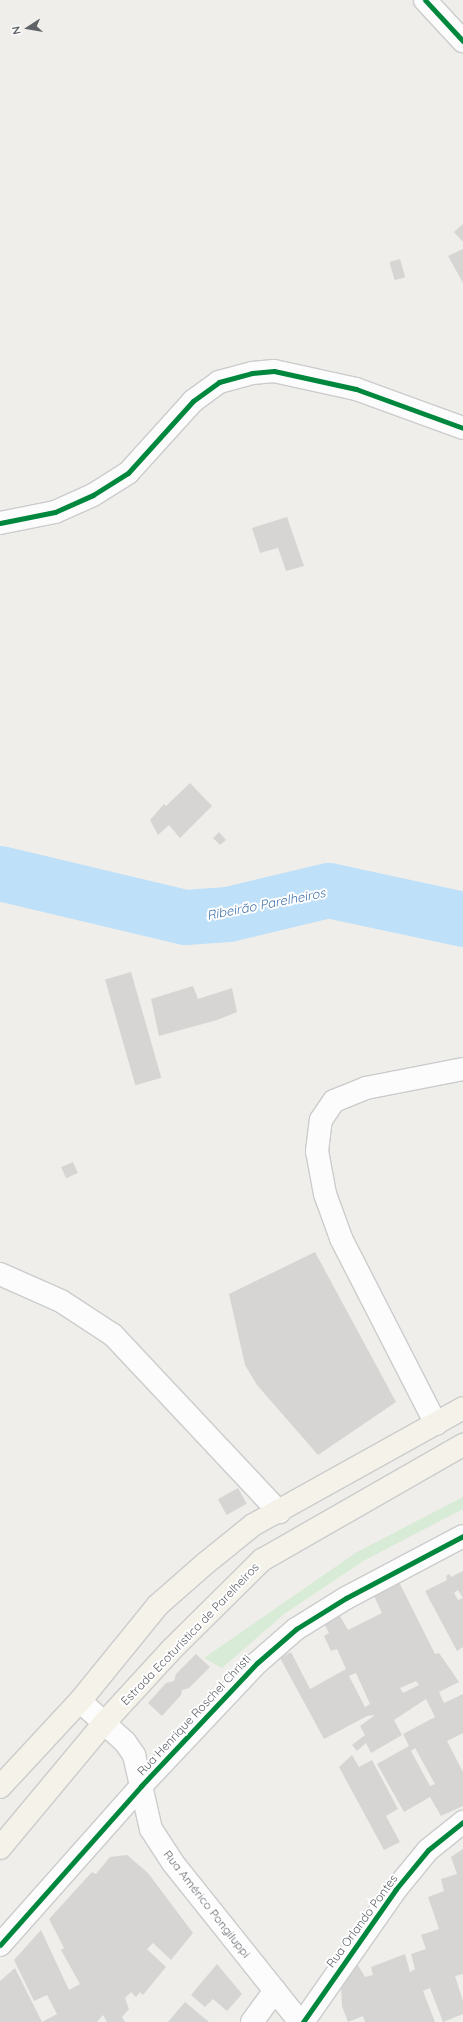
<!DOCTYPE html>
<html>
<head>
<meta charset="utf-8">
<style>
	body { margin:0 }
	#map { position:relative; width:463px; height:2022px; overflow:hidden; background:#efeeea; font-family:Quicksand,sans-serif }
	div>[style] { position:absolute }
	.green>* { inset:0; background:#d8ebd6 }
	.river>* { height:55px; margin:-27.5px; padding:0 27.5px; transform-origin:27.5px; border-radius:27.5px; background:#bfe0f9 }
	.building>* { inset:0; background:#d6d5d3; transform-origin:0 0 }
	.roads { filter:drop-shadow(1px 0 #cbcccc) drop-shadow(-1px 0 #cbcccc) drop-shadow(0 1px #cbcccc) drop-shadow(0 -1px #cbcccc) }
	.minor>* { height:22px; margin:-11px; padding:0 11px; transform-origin:11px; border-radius:11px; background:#fdfcfc }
	.major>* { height:22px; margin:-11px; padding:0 11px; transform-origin:11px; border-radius:11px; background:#f4f2e9 }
	.cycleway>* { height:5px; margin:-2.5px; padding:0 2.5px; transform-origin:2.5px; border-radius:2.5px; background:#00873e }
	span { translate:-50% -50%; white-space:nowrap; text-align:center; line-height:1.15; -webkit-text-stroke:4px #fff; paint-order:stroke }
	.street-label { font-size:12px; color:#5f6368 }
	.water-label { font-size:13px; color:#4174aa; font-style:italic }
	.north { position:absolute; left:8px; top:8px; width:40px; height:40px; -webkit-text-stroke:3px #fff; paint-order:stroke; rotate:258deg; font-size:11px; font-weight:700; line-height:16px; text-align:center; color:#5f6368 }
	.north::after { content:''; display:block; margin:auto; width:14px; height:18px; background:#5f6368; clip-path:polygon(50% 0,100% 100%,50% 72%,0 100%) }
</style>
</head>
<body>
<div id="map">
	<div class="green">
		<i style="clip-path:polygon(463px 1497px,463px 1509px,365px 1560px,284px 1614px,222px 1668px,204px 1658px,357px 1552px)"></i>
	</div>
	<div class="river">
		<i style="left:0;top:873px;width:190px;rotate:13.4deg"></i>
		<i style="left:185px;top:917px;width:43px;rotate:-4deg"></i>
		<i style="left:228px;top:914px;width:103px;rotate:-13.5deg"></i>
		<i style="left:328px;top:890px;width:138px;rotate:12.1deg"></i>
	</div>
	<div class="building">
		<i style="clip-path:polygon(463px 224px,463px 242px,454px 232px)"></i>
		<i style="clip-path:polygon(463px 249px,463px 283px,448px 256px)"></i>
		<i style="left:400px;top:259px;width:19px;height:11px;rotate:74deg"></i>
		<i style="clip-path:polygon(287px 517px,304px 566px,286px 571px,278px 548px,260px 553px,252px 528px)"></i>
		<i style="clip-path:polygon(190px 783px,212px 806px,180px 838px,169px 825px,158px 835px,150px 820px,164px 804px,166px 806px)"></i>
		<i style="clip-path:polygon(219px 832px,226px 840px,220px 845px,213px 838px)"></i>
		<i style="left:131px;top:972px;width:110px;height:27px;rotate:74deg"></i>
		<i style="clip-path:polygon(193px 986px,198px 999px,232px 988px,237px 1012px,217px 1020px,159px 1036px,151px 999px)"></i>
		<i style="left:73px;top:1162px;width:12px;height:13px;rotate:66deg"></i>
		<i style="clip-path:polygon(315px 1252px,396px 1402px,318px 1455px,257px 1385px,245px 1365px,229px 1294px)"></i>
		<i style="left:238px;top:1488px;width:18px;height:23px;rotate:61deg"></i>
		<i style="clip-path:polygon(evenodd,463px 1571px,463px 1647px,457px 1651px,425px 1591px,447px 1580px,446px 1576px,449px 1574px,451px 1577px,463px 1571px,458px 1590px,463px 1598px,458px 1600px,454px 1593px,458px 1590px)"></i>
		<i style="clip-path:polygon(evenodd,399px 1582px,435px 1654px,439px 1653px,459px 1682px,439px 1692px,444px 1703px,463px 1694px,463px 1733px,447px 1741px,463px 1772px,463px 1806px,441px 1816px,430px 1797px,404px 1812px,377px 1764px,409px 1746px,403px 1734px,435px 1717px,426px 1699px,394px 1720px,402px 1735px,371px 1753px,366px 1743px,357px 1751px,352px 1745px,365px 1735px,360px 1726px,375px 1715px,367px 1716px,324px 1739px,280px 1658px,291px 1652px,310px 1689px,346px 1669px,337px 1649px,331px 1651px,324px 1636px,329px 1633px,325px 1625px,340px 1616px,348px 1630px,382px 1613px,374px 1596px,399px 1582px,356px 1673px,370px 1704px,365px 1707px,349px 1676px,356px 1673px,399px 1582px,416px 1681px,419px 1685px,403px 1693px,400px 1688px,416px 1681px,399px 1582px,415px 1748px,435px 1784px,430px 1786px,411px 1751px,415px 1748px)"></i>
		<i style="clip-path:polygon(196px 1654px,210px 1667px,189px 1688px,182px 1690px,181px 1695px,162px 1716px,148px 1703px,166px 1683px,174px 1681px,176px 1674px)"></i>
		<i style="clip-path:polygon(352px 1755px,359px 1767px,372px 1760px,398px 1809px,386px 1816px,400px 1842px,384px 1850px,339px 1767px)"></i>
		<i style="clip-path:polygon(463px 1849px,463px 1974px,455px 1976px,463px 2001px,463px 2014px,443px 2022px,430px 1988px,423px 1991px,435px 2022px,365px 2022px,363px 2016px,348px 2022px,342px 2006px,341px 1986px,358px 1965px,365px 1977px,373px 1975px,371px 1967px,405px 1954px,410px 1972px,415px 1969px,411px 1954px,426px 1949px,421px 1935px,439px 1929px,428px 1897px,444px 1891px,441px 1879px,457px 1874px,451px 1857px)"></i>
		<i style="clip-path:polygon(127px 1855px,148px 1873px,193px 1933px,171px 1960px,153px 1943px,147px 1949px,166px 1967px,143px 1995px,140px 1992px,136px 1997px,131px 1992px,125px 1998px,129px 2009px,122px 2017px,125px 2022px,107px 2022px,103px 2015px,97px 2022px,0 2022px,0 1981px,15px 1968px,42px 2022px,57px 2014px,47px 1995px,34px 2001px,14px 1960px,41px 1930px,69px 1990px,80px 1984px,61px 1950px,64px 1948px,49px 1919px,92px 1872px,96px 1874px,110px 1857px)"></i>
		<i style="clip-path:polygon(217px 1964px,242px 1994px,227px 2011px,213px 1999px,205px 2007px,191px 1995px)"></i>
		<i style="clip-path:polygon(185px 2002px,209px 2022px,168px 2022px)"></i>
	</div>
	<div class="roads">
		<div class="minor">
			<i style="left:425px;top:0;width:56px;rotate:47.2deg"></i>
			<i style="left:0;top:523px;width:56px;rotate:-11.3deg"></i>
			<i style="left:55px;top:512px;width:42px;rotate:-24.1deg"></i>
			<i style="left:93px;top:495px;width:41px;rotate:-32.2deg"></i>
			<i style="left:128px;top:473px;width:97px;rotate:-47.9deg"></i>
			<i style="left:193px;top:401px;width:32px;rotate:-36deg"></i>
			<i style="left:219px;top:382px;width:34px;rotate:-15deg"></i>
			<i style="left:252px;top:373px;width:22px;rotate:-5deg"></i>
			<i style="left:274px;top:371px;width:84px;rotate:12.4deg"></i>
			<i style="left:356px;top:389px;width:114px;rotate:20deg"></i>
			<i style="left:0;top:1274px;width:67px;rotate:23.9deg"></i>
			<i style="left:61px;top:1301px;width:62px;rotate:33.2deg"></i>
			<i style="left:113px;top:1335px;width:243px;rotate:46.8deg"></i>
			<i style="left:436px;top:1424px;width:209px;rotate:-117.1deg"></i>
			<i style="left:341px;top:1238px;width:47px;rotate:-110deg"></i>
			<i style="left:325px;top:1194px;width:44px;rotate:-100.5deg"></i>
			<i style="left:317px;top:1151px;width:31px;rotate:-83deg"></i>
			<i style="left:321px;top:1120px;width:23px;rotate:-56deg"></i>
			<i style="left:334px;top:1101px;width:35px;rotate:-22deg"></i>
			<i style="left:366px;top:1088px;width:99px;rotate:-11.1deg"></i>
			<i style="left:80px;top:1701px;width:61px;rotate:42.3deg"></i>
			<i style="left:125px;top:1742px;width:16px;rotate:55deg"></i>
			<i style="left:134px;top:1755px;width:76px;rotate:77.1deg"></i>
			<i style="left:151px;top:1829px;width:40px;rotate:57.1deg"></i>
			<i style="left:173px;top:1863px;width:203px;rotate:51.4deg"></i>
			<i style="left:0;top:1945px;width:213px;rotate:-48.4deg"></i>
			<i style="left:141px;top:1786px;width:169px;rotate:-46.7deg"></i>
			<i style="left:257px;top:1663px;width:52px;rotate:-41.1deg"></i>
			<i style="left:296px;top:1629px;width:59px;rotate:-31.8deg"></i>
			<i style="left:346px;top:1598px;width:132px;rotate:-27.9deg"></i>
			<i style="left:252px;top:2022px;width:39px;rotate:-54deg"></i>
			<i style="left:303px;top:2022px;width:162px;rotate:-55deg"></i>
			<i style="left:396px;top:1889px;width:50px;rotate:-50.6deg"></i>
			<i style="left:428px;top:1850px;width:45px;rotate:-38.7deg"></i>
		</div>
		<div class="major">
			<i style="left:0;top:1787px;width:117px;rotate:-47.1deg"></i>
			<i style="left:80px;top:1701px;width:124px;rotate:-50.9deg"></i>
			<i style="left:158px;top:1605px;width:64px;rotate:-41.2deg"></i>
			<i style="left:206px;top:1563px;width:60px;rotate:-39deg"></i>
			<i style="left:253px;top:1525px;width:240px;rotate:-29.1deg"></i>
			<i style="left:0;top:1848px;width:163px;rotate:-50.2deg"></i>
			<i style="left:104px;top:1723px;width:100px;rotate:-47.4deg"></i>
			<i style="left:172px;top:1649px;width:127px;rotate:-44.7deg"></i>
			<i style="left:262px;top:1560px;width:232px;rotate:-29.8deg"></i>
		</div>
	</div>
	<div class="cycleway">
		<i style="left:425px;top:0;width:56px;rotate:47.2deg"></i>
		<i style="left:0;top:523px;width:56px;rotate:-11.3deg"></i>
		<i style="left:55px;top:512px;width:42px;rotate:-24.1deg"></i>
		<i style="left:93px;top:495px;width:41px;rotate:-32.2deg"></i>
		<i style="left:128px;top:473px;width:97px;rotate:-47.9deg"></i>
		<i style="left:193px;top:401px;width:32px;rotate:-36deg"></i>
		<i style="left:219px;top:382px;width:34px;rotate:-15deg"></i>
		<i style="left:252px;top:373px;width:22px;rotate:-5deg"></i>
		<i style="left:274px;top:371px;width:84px;rotate:12.4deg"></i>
		<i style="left:356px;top:389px;width:114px;rotate:20deg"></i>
		<i style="left:0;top:1945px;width:213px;rotate:-48.4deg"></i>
		<i style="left:141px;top:1786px;width:169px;rotate:-46.7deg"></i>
		<i style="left:257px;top:1663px;width:52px;rotate:-41.1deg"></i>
		<i style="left:296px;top:1629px;width:59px;rotate:-31.8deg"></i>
		<i style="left:346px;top:1598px;width:132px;rotate:-27.9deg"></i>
		<i style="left:303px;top:2022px;width:162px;rotate:-55deg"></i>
		<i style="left:396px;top:1889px;width:50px;rotate:-50.6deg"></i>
		<i style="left:428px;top:1850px;width:45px;rotate:-38.7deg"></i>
	</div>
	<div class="street-label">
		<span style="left:190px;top:1634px;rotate:-46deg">Estrada Ecoturistica de Parelheiros</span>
		<span style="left:194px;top:1715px;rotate:-47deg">Rua Henrique Roschel Christi</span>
		<span style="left:207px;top:1904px;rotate:52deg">Rua Américo Pongiluppi</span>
		<span style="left:362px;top:1921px;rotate:-54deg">Rua Orlando Pontes</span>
	</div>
	<div class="water-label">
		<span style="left:266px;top:904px;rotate:-11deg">Ribeirão Parelheiros</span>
	</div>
	<div class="north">N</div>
</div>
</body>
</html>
